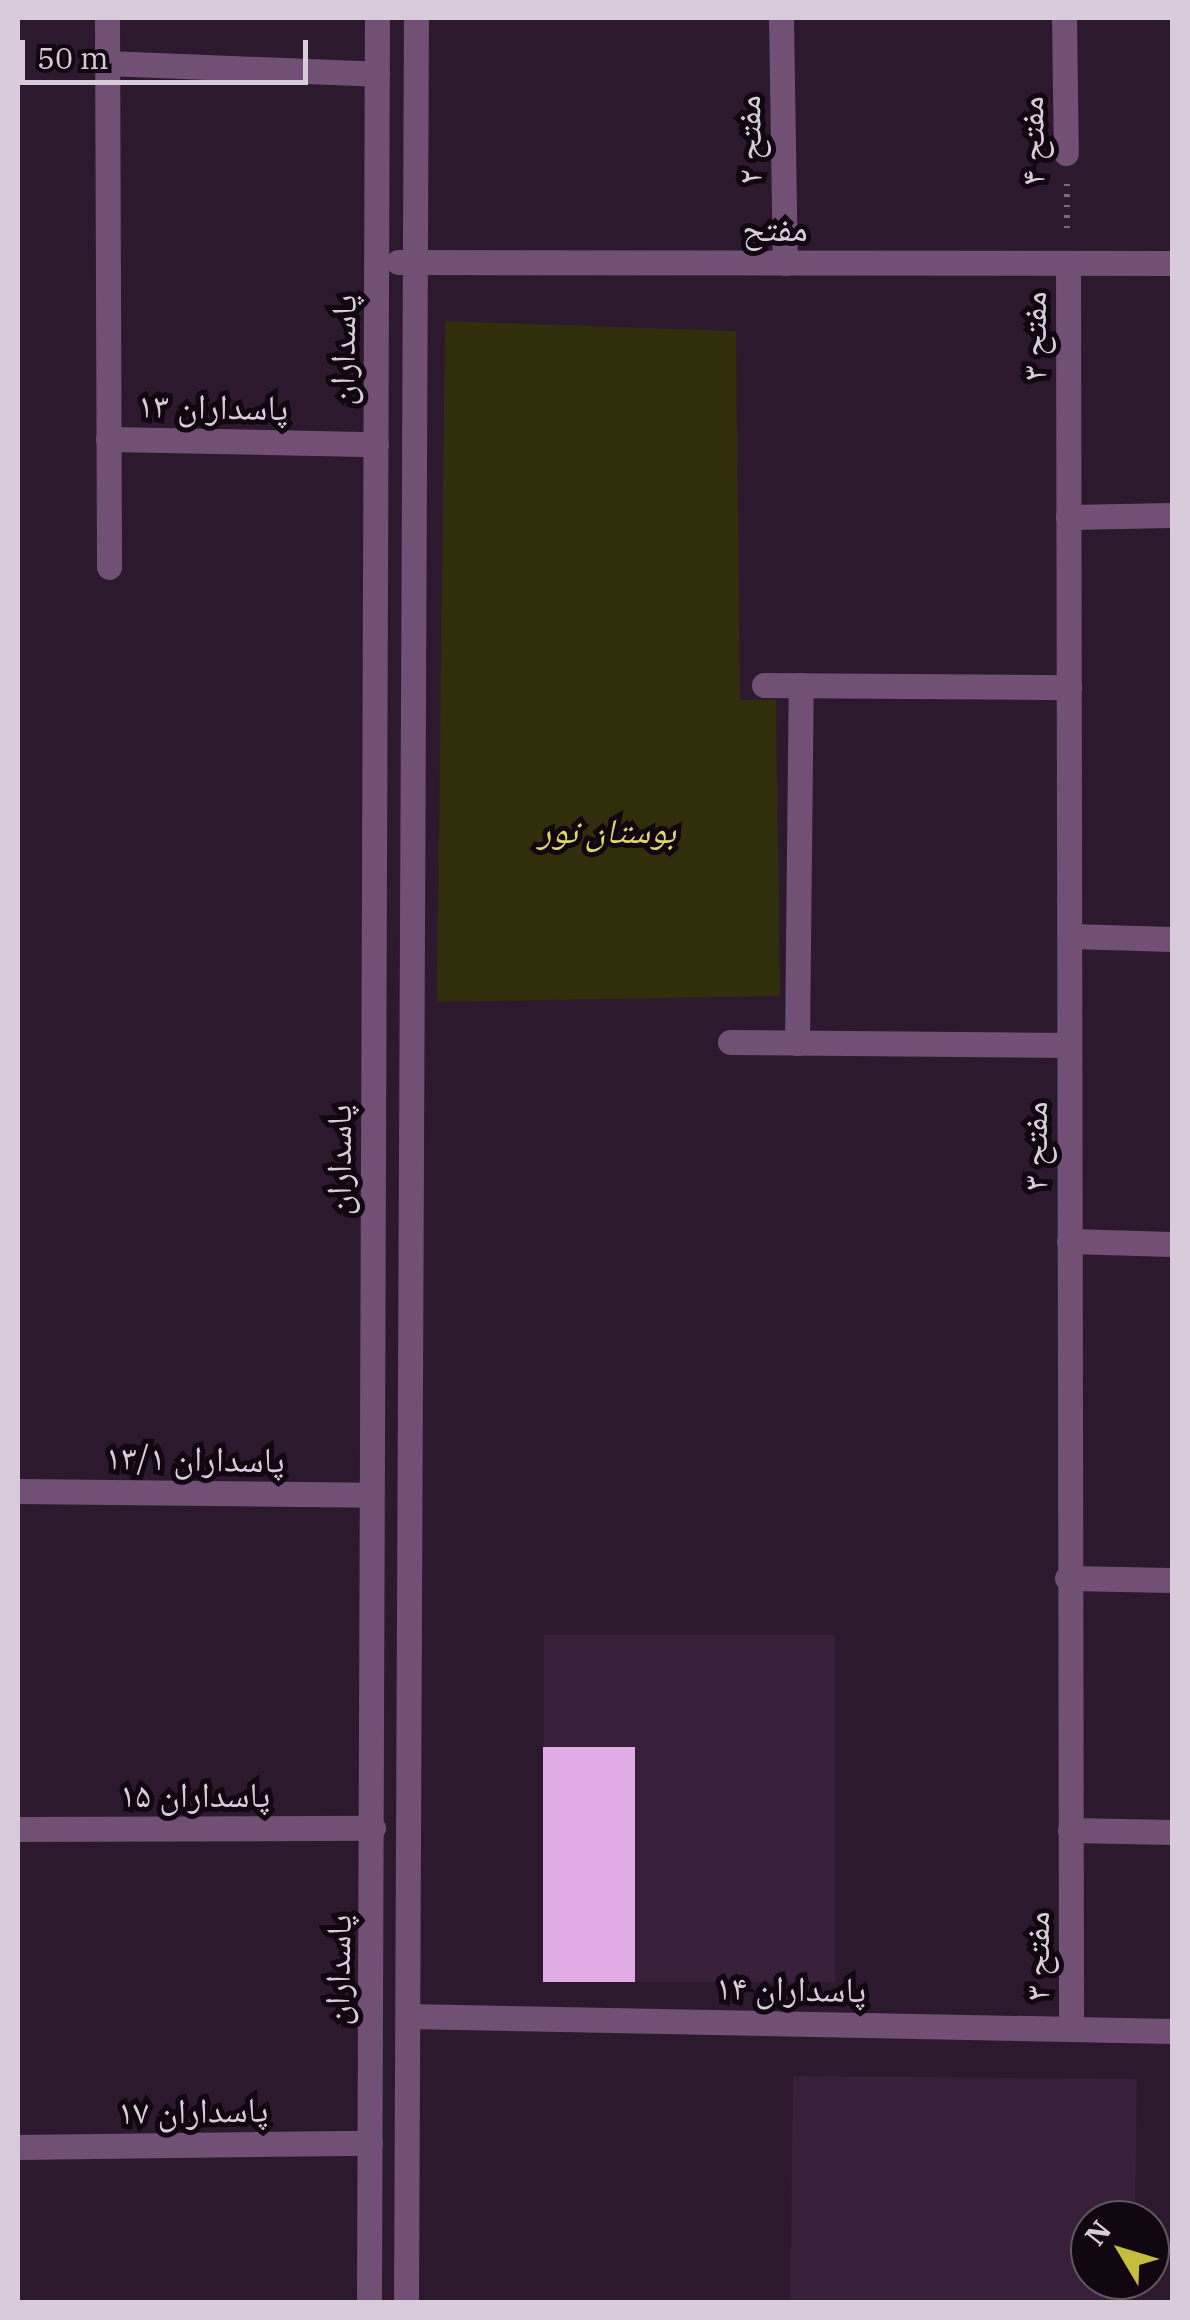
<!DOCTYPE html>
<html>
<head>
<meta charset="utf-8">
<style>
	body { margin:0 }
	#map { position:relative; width:1190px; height:2320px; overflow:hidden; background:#2c192e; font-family:"IBM Plex Serif","Noto Naskh Arabic",serif }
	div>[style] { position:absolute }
	.built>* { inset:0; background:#381f3a; transform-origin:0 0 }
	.green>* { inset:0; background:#312e0c }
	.building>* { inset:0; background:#e1abe5; transform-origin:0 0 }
	.path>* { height:6px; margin-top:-3px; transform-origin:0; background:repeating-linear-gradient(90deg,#78687a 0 2.5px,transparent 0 10.5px) }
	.minor>* { height:25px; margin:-12.5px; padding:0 12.5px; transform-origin:12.5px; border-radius:12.5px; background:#724f74 }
	.tertiary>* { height:25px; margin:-12.5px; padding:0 12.5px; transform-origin:12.5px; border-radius:12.5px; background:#724f74 }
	span { translate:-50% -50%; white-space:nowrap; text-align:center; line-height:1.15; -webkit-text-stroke:10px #100710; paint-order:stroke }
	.street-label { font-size:35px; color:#d9ccda }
	.park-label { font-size:35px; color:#dfd76c; font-style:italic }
	.frame { position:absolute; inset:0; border:20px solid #d9ccda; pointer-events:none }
	.north { position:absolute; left:1070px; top:2200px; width:100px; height:100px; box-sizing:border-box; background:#100710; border:2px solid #605661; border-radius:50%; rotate:308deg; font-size:28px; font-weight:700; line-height:40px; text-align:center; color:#d9ccda }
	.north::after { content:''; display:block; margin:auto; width:35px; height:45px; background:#c6bc3d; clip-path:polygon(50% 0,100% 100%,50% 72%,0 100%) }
	.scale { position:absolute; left:20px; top:40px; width:288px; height:45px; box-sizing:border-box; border:5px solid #d9ccda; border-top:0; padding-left:12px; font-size:30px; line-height:35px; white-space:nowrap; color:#d9ccda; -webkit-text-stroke:8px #100710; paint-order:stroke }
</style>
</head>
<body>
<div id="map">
	<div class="built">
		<i style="left:544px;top:1635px;width:291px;height:347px"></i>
		<i style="clip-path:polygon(793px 2076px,1137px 2079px,1135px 2220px,1090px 2220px,1090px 2280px,1134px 2280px,1134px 2302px,790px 2302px)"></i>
	</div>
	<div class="green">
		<i style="clip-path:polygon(445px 321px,736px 331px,740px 700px,776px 700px,780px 996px,437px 1002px)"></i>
	</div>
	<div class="building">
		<i style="left:543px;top:1747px;width:92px;height:235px"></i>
	</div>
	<div class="path">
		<i style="left:1067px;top:184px;width:47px;rotate:90deg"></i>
	</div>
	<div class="minor">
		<i style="left:107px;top:18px;width:549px;rotate:89.79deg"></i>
		<i style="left:781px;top:18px;width:245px;rotate:89.1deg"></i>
		<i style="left:1064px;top:18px;width:135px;rotate:89.2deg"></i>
		<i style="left:107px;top:63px;width:270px;rotate:2.3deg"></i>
		<i style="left:1068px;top:263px;width:1766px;rotate:89.9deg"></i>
		<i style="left:108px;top:439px;width:268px;rotate:1.1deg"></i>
		<i style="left:1068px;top:517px;width:104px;rotate:-1.1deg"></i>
		<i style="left:764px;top:685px;width:305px;rotate:0.4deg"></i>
		<i style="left:1070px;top:936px;width:102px;rotate:1.7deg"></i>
		<i style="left:730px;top:1042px;width:339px;rotate:0.5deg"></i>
		<i style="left:797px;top:1043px;width:358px;rotate:-89.4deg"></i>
		<i style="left:1069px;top:1241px;width:103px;rotate:1.7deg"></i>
		<i style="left:18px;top:1491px;width:353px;rotate:0.6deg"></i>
		<i style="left:1067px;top:1578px;width:105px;rotate:1.1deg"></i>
		<i style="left:18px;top:1829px;width:355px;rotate:-0.2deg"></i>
		<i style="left:1070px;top:1830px;width:102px;rotate:1.1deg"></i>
		<i style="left:408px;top:2016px;width:764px;rotate:1.12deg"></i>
		<i style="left:18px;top:2147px;width:352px;rotate:-0.7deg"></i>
	</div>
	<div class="tertiary">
		<i style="left:398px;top:262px;width:774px;rotate:0.07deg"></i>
		<i style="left:369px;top:2302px;width:2284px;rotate:-89.8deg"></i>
		<i style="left:406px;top:2302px;width:2284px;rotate:-89.75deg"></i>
	</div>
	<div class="street-label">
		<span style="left:748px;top:140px;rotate:-91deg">مفتح ۲</span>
		<span style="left:1031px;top:141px;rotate:-91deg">مفتح ۴</span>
		<span style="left:775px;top:228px">مفتح</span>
		<span style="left:1033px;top:336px;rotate:-90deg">مفتح ۳</span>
		<span style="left:342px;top:350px;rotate:-89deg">پاسداران</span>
		<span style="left:213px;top:406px;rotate:1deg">پاسداران ۱۳</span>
		<span style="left:1034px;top:1146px;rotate:-90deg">مفتح ۳</span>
		<span style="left:338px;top:1160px;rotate:-90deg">پاسداران</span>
		<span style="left:195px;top:1458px;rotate:1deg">پاسداران ۱۳/۱</span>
		<span style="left:195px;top:1794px">پاسداران ۱۵</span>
		<span style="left:1036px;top:1956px;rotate:-90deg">مفتح ۳</span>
		<span style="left:337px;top:1970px;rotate:-89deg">پاسداران</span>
		<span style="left:791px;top:1988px;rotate:1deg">پاسداران ۱۴</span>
		<span style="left:193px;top:2110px;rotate:-1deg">پاسداران ۱۷</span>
	</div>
	<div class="park-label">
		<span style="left:607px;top:830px">بوستان نور</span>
	</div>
	<div class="frame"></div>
	<div class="north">N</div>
	<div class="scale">50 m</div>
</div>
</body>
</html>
